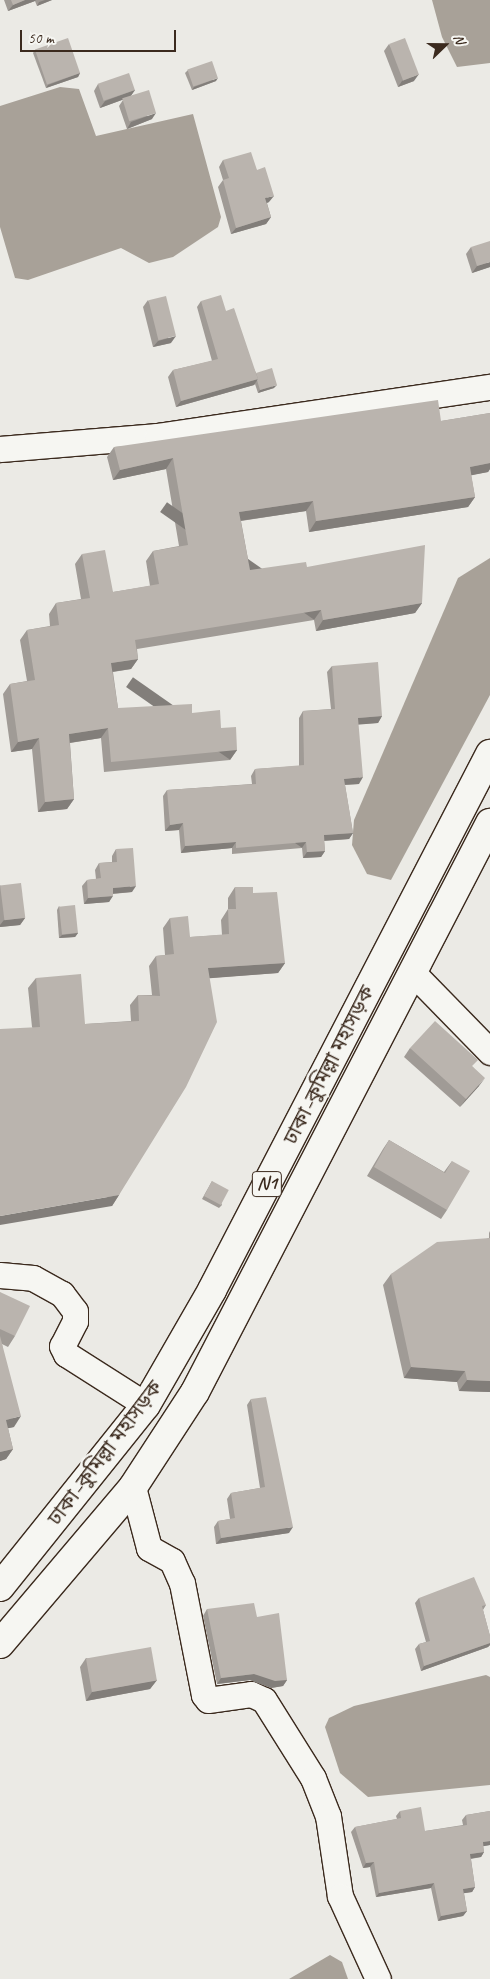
<!DOCTYPE html>
<html>
<head>
<meta charset="utf-8">
<style>
	body { margin:0 }
	#map { position:relative; width:490px; height:1979px; overflow:hidden; background:#ebeae5; font-family:Caveat,"Noto Sans Bengali",sans-serif }
	div>[style] { position:absolute }
	.water>* { inset:0; background:#a8a198 }
	.roads { filter:drop-shadow(1px 0 #3b2a1e) drop-shadow(-1px 0 #3b2a1e) drop-shadow(0 1px #3b2a1e) drop-shadow(0 -1px #3b2a1e) }
	.minor>* { height:25px; margin:-12.5px; padding:0 12.5px; transform-origin:12.5px; border-radius:12.5px; background:#f6f6f2 }
	.highway>* { height:28px; margin:-14px; padding:0 14px; transform-origin:14px; border-radius:14px; background:#f6f6f2 }
	.wall>* { inset:0; background:#a09b96 }
	.shaded-wall>* { inset:0; background:#827e7a; transform-origin:0 0 }
	.building>* { inset:0; background:#bab4ae; transform-origin:0 0 }
	span { translate:-50% -50%; white-space:nowrap; text-align:center; line-height:1.15; -webkit-text-stroke:5px #f6f6f2; paint-order:stroke }
	.shield-label span { padding:1px 4px; background:#f6f6f2; border:1px solid; border-radius:4px; -webkit-text-stroke-width:0 }
	.shield-label { font-size:19px; color:#3b2a1e; font-weight:700 }
	.street-label { font-size:20px; color:#3b2a1e }
	.north { position:absolute; left:420px; top:20px; width:50px; height:50px; -webkit-text-stroke:4px #f6f6f2; paint-order:stroke; rotate:68deg; font-size:14px; font-weight:700; line-height:20px; text-align:center; color:#3b2a1e }
	.north::after { content:''; display:block; margin:auto; width:18px; height:22px; background:#3b2a1e; clip-path:polygon(50% 0,100% 100%,50% 72%,0 100%) }
	.scale { position:absolute; left:20px; top:30px; width:156px; height:22px; box-sizing:border-box; border:2px solid #3b2a1e; border-top:0; padding-left:6px; font-size:15px; line-height:18px; white-space:nowrap; color:#3b2a1e; -webkit-text-stroke:4px #f6f6f2; paint-order:stroke }
</style>
</head>
<body>
<div id="map">
	<div class="water">
		<i style="clip-path:polygon(432px 0,490px 0,490px 63px,457px 67px,442px 37px)"></i>
		<i style="clip-path:polygon(60px 87px,79px 89px,96px 136px,193px 114px,221px 217px,218px 227px,173px 257px,149px 263px,121px 248px,28px 280px,15px 278px,0 227px,0 106px)"></i>
		<i style="clip-path:polygon(490px 558px,490px 695px,391px 880px,367px 874px,352px 845px,354px 820px,458px 578px)"></i>
		<i style="clip-path:polygon(486px 1675px,490px 1677px,490px 1785px,368px 1797px,340px 1773px,325px 1727px,329px 1718px,354px 1706px)"></i>
		<i style="clip-path:polygon(330px 1955px,342px 1962px,348px 1979px,289px 1979px)"></i>
	</div>
	<div class="roads">
		<div class="minor">
			<i style="left:0;top:449px;width:158px;rotate:-4.7deg"></i>
			<i style="left:157px;top:436px;width:337px;rotate:-8.4deg"></i>
			<i style="left:412px;top:972px;width:112px;rotate:45.7deg"></i>
			<i style="left:0;top:1275px;width:33px;rotate:5deg"></i>
			<i style="left:33px;top:1278px;width:33px;rotate:29deg"></i>
			<i style="left:62px;top:1294px;width:21px;rotate:53deg"></i>
			<i style="left:75px;top:1311px;width:10px;rotate:90deg"></i>
			<i style="left:75px;top:1321px;width:28px;rotate:117deg"></i>
			<i style="left:62px;top:1346px;width:9px;rotate:63deg"></i>
			<i style="left:66px;top:1354px;width:95px;rotate:32.5deg"></i>
			<i style="left:133px;top:1487px;width:63px;rotate:75.3deg"></i>
			<i style="left:149px;top:1548px;width:26px;rotate:29deg"></i>
			<i style="left:172px;top:1561px;width:24px;rotate:66deg"></i>
			<i style="left:182px;top:1583px;width:114px;rotate:78.9deg"></i>
			<i style="left:204px;top:1695px;width:6px;rotate:51deg"></i>
			<i style="left:208px;top:1700px;width:43px;rotate:-7.9deg"></i>
			<i style="left:251px;top:1694px;width:14px;rotate:25deg"></i>
			<i style="left:264px;top:1700px;width:92px;rotate:57.9deg"></i>
			<i style="left:313px;top:1778px;width:41px;rotate:68.5deg"></i>
			<i style="left:328px;top:1816px;width:81px;rotate:81.5deg"></i>
			<i style="left:340px;top:1896px;width:91px;rotate:65.4deg"></i>
		</div>
		<div class="highway">
			<i style="left:0;top:1587px;width:233px;rotate:-51.3deg"></i>
			<i style="left:146px;top:1405px;width:133px;rotate:-60.1deg"></i>
			<i style="left:212px;top:1290px;width:604px;rotate:-62.59deg"></i>
			<i style="left:0;top:1644px;width:206px;rotate:-49.7deg"></i>
			<i style="left:133px;top:1487px;width:113px;rotate:-56.9deg"></i>
			<i style="left:195px;top:1392px;width:641px;rotate:-62.6deg"></i>
		</div>
	</div>
	<div class="wall">
		<i style="clip-path:polygon(4px 0,52px 0,37px 6px,35px 1px,8px 11px)"></i>
		<i style="clip-path:polygon(389px 44px,414px 81px,398px 87px,384px 51px)"></i>
		<i style="clip-path:polygon(35px 50px,80px 73px,78px 77px,46px 88px,33px 53px)"></i>
		<i style="clip-path:polygon(188px 70px,216px 81px,192px 90px,185px 73px)"></i>
		<i style="clip-path:polygon(98px 84px,135px 90px,130px 97px,100px 108px,94px 91px)"></i>
		<i style="clip-path:polygon(123px 100px,152px 119px,127px 129px,119px 106px)"></i>
		<i style="clip-path:polygon(223px 160px,257px 170px,269px 202px,267px 203px,271px 217px,266px 224px,231px 234px,218px 187px,223px 180px,219px 167px)"></i>
		<i style="clip-path:polygon(471px 247px,490px 267px,472px 273px,466px 254px)"></i>
		<i style="clip-path:polygon(148px 300px,171px 343px,153px 347px,143px 307px)"></i>
		<i style="clip-path:polygon(201px 301px,226px 311px,256px 373px,274px 388px,258px 393px,255px 384px,254px 385px,176px 407px,168px 377px,173px 370px,212px 361px,197px 307px)"></i>
		<i style="clip-path:polygon(490px 413px,490px 469px,488px 472px,471px 475px,475px 497px,468px 507px,309px 532px,306px 511px,241px 521px,250px 570px,307px 567px,422px 603px,415px 613px,316px 631px,314px 620px,137px 649px,138px 659px,131px 669px,113px 672px,118px 708px,192px 713px,221px 728px,237px 750px,230px 760px,104px 772px,101px 738px,70px 743px,74px 799px,67px 809px,38px 812px,32px 749px,11px 752px,3px 694px,10px 684px,27px 681px,20px 640px,27px 630px,50px 626px,49px 614px,56px 603px,81px 599px,75px 564px,82px 554px,113px 592px,150px 586px,146px 561px,153px 551px,179px 546px,166px 469px,113px 480px,107px 457px,114px 447px,441px 421px)"></i>
		<i style="clip-path:polygon(332px 666px,382px 716px,378px 723px,358px 724px,359px 784px,345px 785px,353px 833px,349px 839px,324px 841px,325px 851px,321px 857px,303px 858px,302px 848px,232px 854px,232px 848px,181px 853px,179px 830px,165px 831px,163px 796px,167px 790px,252px 784px,251px 776px,255px 769px,299px 766px,299px 718px,303px 711px,331px 709px,327px 672px)"></i>
		<i style="clip-path:polygon(116px 849px,132px 892px,113px 894px,109px 902px,84px 904px,82px 886px,87px 880px,96px 879px,95px 870px,99px 863px,112px 862px,112px 856px)"></i>
		<i style="clip-path:polygon(0 885px,25px 918px,20px 925px,0 927px)"></i>
		<i style="clip-path:polygon(235px 887px,253px 893px,285px 963px,278px 973px,209px 978px,119px 1195px,112px 1206px,32px 1027px,28px 988px,36px 978px,85px 1024px,131px 1021px,130px 1005px,138px 995px,152px 995px,149px 966px,156px 956px,165px 955px,163px 928px,170px 918px,190px 937px,222px 935px,221px 920px,228px 909px,228px 898px)"></i>
		<i style="clip-path:polygon(59px 906px,78px 933px,75px 937px,59px 938px,57px 910px)"></i>
		<i style="clip-path:polygon(410px 1048px,473px 1067px,479px 1086px,460px 1107px,404px 1057px)"></i>
		<i style="clip-path:polygon(389px 1140px,444px 1172px,452px 1161px,447px 1210px,441px 1219px,367px 1176px,383px 1149px)"></i>
		<i style="clip-path:polygon(212px 1181px,222px 1205px,219px 1208px,202px 1199px)"></i>
		<i style="clip-path:polygon(490px 1231px,490px 1392px,459px 1391px,457px 1382px,404px 1378px,383px 1285px,391px 1274px,489px 1238px,489px 1233px)"></i>
		<i style="clip-path:polygon(0 1292px,15px 1336px,8px 1347px,2px 1344px,14px 1427px,8px 1428px,13px 1449px,6px 1459px,0 1461px)"></i>
		<i style="clip-path:polygon(251px 1399px,289px 1533px,216px 1544px,214px 1527px,218px 1521px,230px 1519px,227px 1499px,231px 1493px,260px 1488px,247px 1405px)"></i>
		<i style="clip-path:polygon(419px 1598px,486px 1605px,483px 1610px,490px 1636px,490px 1645px,488px 1647px,421px 1671px,415px 1649px,419px 1644px,426px 1642px,415px 1603px)"></i>
		<i style="clip-path:polygon(207px 1609px,257px 1617px,287px 1680px,283px 1686px,271px 1688px,250px 1680px,217px 1684px,203px 1616px)"></i>
		<i style="clip-path:polygon(86px 1658px,157px 1680px,150px 1689px,86px 1701px,80px 1667px)"></i>
		<i style="clip-path:polygon(400px 1811px,425px 1831px,463px 1825px,462px 1820px,466px 1815px,490px 1811px,490px 1845px,483px 1846px,484px 1852px,481px 1857px,471px 1859px,475px 1887px,472px 1892px,464px 1893px,467px 1911px,463px 1916px,438px 1921px,431px 1888px,376px 1897px,370px 1867px,363px 1868px,351px 1832px,355px 1827px,397px 1819px,396px 1816px)"></i>
	</div>
	<div class="shaded-wall">
		<i style="clip-path:polygon(25px 0,36px 0,35px 1px,8px 11px,13px 5px)"></i>
		<i style="clip-path:polygon(45px 0,52px 0,37px 6px,39px 2px)"></i>
		<i style="clip-path:polygon(80px 73px,78px 77px,46px 88px,48px 85px)"></i>
		<i style="clip-path:polygon(419px 74px,414px 81px,398px 87px,402px 81px)"></i>
		<i style="clip-path:polygon(218px 78px,216px 81px,192px 90px,194px 87px)"></i>
		<i style="clip-path:polygon(135px 90px,130px 97px,100px 108px,105px 101px)"></i>
		<i style="clip-path:polygon(156px 113px,152px 119px,127px 129px,131px 122px)"></i>
		<i style="clip-path:polygon(274px 196px,269px 202px,261px 205px,265px 198px)"></i>
		<i style="clip-path:polygon(271px 217px,266px 224px,231px 234px,236px 228px)"></i>
		<i style="clip-path:polygon(490px 262px,490px 267px,472px 273px,477px 266px)"></i>
		<i style="clip-path:polygon(176px 336px,171px 343px,153px 347px,158px 341px)"></i>
		<i style="clip-path:polygon(258px 379px,254px 385px,176px 407px,181px 401px)"></i>
		<i style="clip-path:polygon(277px 385px,274px 388px,258px 393px,260px 390px)"></i>
		<i style="clip-path:polygon(173px 458px,166px 469px,113px 480px,120px 470px)"></i>
		<i style="clip-path:polygon(490px 463px,490px 469px,488px 472px,463px 477px,470px 467px)"></i>
		<i style="clip-path:polygon(475px 497px,468px 507px,309px 532px,316px 521px)"></i>
		<i style="clip-path:polygon(313px 501px,306px 511px,232px 522px,239px 512px)"></i>
		<i style="clip-path:polygon(422px 603px,415px 613px,316px 631px,323px 620px)"></i>
		<i style="left:321px;top:610px;width:12px;height:188px;rotate:125deg"></i>
		<i style="clip-path:polygon(138px 659px,131px 669px,104px 673px,111px 663px)"></i>
		<i style="clip-path:polygon(382px 716px,378px 723px,354px 725px,358px 718px)"></i>
		<i style="clip-path:polygon(108px 728px,101px 738px,62px 744px,69px 734px)"></i>
		<i style="clip-path:polygon(39px 738px,32px 749px,11px 752px,18px 742px)"></i>
		<i style="left:237px;top:750px;width:12px;height:127px;rotate:125deg"></i>
		<i style="clip-path:polygon(363px 777px,359px 784px,340px 785px,344px 779px)"></i>
		<i style="clip-path:polygon(74px 799px,67px 809px,38px 812px,45px 802px)"></i>
		<i style="clip-path:polygon(183px 823px,179px 830px,165px 831px,170px 825px)"></i>
		<i style="clip-path:polygon(353px 833px,349px 839px,320px 841px,324px 835px)"></i>
		<i style="clip-path:polygon(236px 842px,232px 848px,181px 853px,185px 846px)"></i>
		<i style="left:306px;top:842px;width:7px;height:70px;rotate:124deg"></i>
		<i style="clip-path:polygon(325px 851px,321px 857px,303px 858px,307px 852px)"></i>
		<i style="clip-path:polygon(136px 886px,132px 892px,108px 894px,113px 888px)"></i>
		<i style="clip-path:polygon(113px 896px,109px 902px,84px 904px,88px 898px)"></i>
		<i style="clip-path:polygon(25px 918px,20px 925px,0 927px,0 925px,4px 920px)"></i>
		<i style="clip-path:polygon(78px 933px,75px 937px,59px 938px,62px 935px)"></i>
		<i style="clip-path:polygon(285px 963px,278px 973px,200px 979px,208px 968px)"></i>
		<i style="clip-path:polygon(485px 1078px,479px 1086px,460px 1107px,466px 1099px)"></i>
		<i style="clip-path:polygon(119px 1195px,112px 1206px,0 1225px,0 1216px)"></i>
		<i style="clip-path:polygon(411px 1367px,465px 1371px,457px 1382px,404px 1378px)"></i>
		<i style="clip-path:polygon(467px 1380px,490px 1381px,490px 1392px,459px 1391px)"></i>
		<i style="clip-path:polygon(21px 1416px,14px 1427px,0 1430px,6px 1420px)"></i>
		<i style="clip-path:polygon(13px 1449px,6px 1459px,0 1461px,0 1452px)"></i>
		<i style="clip-path:polygon(293px 1527px,289px 1533px,216px 1544px,221px 1538px)"></i>
		<i style="clip-path:polygon(490px 1643px,490px 1645px,488px 1647px,421px 1671px,424px 1666px)"></i>
		<i style="clip-path:polygon(254px 1674px,287px 1680px,283px 1686px,271px 1688px,250px 1680px,217px 1684px,221px 1678px)"></i>
		<i style="clip-path:polygon(157px 1680px,150px 1689px,86px 1701px,92px 1692px)"></i>
		<i style="clip-path:polygon(490px 1841px,490px 1845px,479px 1847px,483px 1842px)"></i>
		<i style="clip-path:polygon(484px 1852px,481px 1857px,467px 1859px,470px 1854px)"></i>
		<i style="clip-path:polygon(374px 1862px,370px 1867px,363px 1868px,366px 1863px)"></i>
		<i style="clip-path:polygon(434px 1883px,431px 1888px,376px 1897px,379px 1893px)"></i>
		<i style="clip-path:polygon(475px 1887px,472px 1892px,459px 1894px,463px 1889px)"></i>
		<i style="clip-path:polygon(467px 1911px,463px 1916px,438px 1921px,441px 1916px)"></i>
	</div>
	<div class="building">
		<i style="clip-path:polygon(11px 0,25px 0,13px 5px)"></i>
		<i style="left:68px;top:38px;width:37px;height:35px;rotate:71deg"></i>
		<i style="left:405px;top:38px;width:39px;height:17px;rotate:69deg"></i>
		<i style="left:212px;top:61px;width:18px;height:26px;rotate:71deg"></i>
		<i style="left:129px;top:73px;width:18px;height:33px;rotate:71deg"></i>
		<i style="left:149px;top:90px;width:24px;height:28px;rotate:73deg"></i>
		<i style="clip-path:polygon(251px 152px,257px 170px,265px 167px,274px 196px,265px 198px,271px 217px,236px 228px,223px 180px,229px 178px,223px 160px)"></i>
		<i style="clip-path:polygon(490px 241px,490px 262px,477px 266px,471px 247px)"></i>
		<i style="clip-path:polygon(221px 295px,226px 311px,234px 308px,258px 379px,181px 401px,173px 370px,218px 359px,201px 301px)"></i>
		<i style="left:166px;top:296px;width:41px;height:18px;rotate:76deg"></i>
		<i style="clip-path:polygon(272px 368px,277px 385px,260px 390px,257px 380px,258px 379px,256px 373px)"></i>
		<i style="clip-path:polygon(438px 400px,441px 421px,490px 413px,490px 463px,470px 467px,475px 497px,316px 521px,313px 501px,239px 512px,250px 570px,306px 562px,307px 567px,425px 545px,422px 603px,323px 620px,321px 610px,135px 640px,138px 659px,111px 663px,118px 708px,192px 704px,192px 713px,220px 710px,221px 728px,236px 727px,237px 750px,111px 762px,108px 728px,69px 734px,74px 799px,45px 802px,39px 738px,18px 742px,10px 684px,35px 680px,27px 630px,59px 625px,56px 603px,90px 598px,82px 554px,105px 550px,113px 592px,159px 584px,153px 551px,188px 545px,173px 458px,120px 470px,114px 447px)"></i>
		<i style="clip-path:polygon(378px 662px,382px 716px,358px 718px,363px 777px,344px 779px,353px 833px,324px 835px,325px 851px,307px 852px,306px 842px,236px 848px,236px 842px,185px 846px,183px 823px,170px 825px,167px 790px,256px 784px,255px 769px,304px 765px,303px 711px,335px 709px,332px 666px)"></i>
		<i style="clip-path:polygon(133px 848px,136px 886px,113px 888px,113px 896px,88px 898px,87px 880px,101px 878px,99px 863px,117px 862px,116px 849px)"></i>
		<i style="left:21px;top:883px;width:35px;height:21px;rotate:83deg"></i>
		<i style="clip-path:polygon(235px 887px,253px 887px,253px 893px,277px 892px,285px 963px,208px 968px,217px 1022px,186px 1087px,119px 1195px,0 1216px,0 1029px,40px 1027px,36px 978px,81px 974px,85px 1024px,139px 1021px,138px 995px,160px 996px,156px 956px,174px 954px,170px 918px,188px 916px,190px 937px,229px 934px,228px 909px,236px 909px)"></i>
		<i style="left:75px;top:905px;width:28px;height:16px;rotate:84deg"></i>
		<i style="clip-path:polygon(435px 1021px,478px 1060px,472px 1066px,485px 1078px,466px 1099px,410px 1048px)"></i>
		<i style="clip-path:polygon(389px 1140px,445px 1173px,452px 1161px,470px 1171px,447px 1210px,374px 1167px)"></i>
		<i style="left:212px;top:1181px;width:19px;height:17px;rotate:28deg"></i>
		<i style="clip-path:polygon(490px 1238px,490px 1381px,467px 1380px,465px 1371px,411px 1367px,391px 1274px,437px 1242px)"></i>
		<i style="clip-path:polygon(0 1292px,30px 1306px,15px 1336px,0 1329px)"></i>
		<i style="clip-path:polygon(0 1336px,21px 1416px,6px 1420px,13px 1449px,0 1452px)"></i>
		<i style="clip-path:polygon(266px 1397px,293px 1527px,221px 1538px,218px 1521px,235px 1518px,231px 1493px,265px 1487px,251px 1399px)"></i>
		<i style="clip-path:polygon(474px 1577px,486px 1605px,482px 1606px,490px 1636px,490px 1643px,424px 1666px,419px 1644px,430px 1641px,419px 1598px)"></i>
		<i style="clip-path:polygon(254px 1603px,257px 1617px,279px 1613px,287px 1680px,275px 1681px,254px 1674px,221px 1678px,207px 1609px)"></i>
		<i style="left:151px;top:1647px;width:34px;height:66px;rotate:80deg"></i>
		<i style="clip-path:polygon(421px 1807px,425px 1831px,467px 1825px,466px 1815px,490px 1811px,490px 1841px,483px 1842px,484px 1852px,470px 1854px,475px 1887px,463px 1889px,467px 1911px,441px 1916px,434px 1883px,379px 1893px,374px 1862px,366px 1863px,355px 1827px,401px 1818px,400px 1811px)"></i>
	</div>
	<div class="shield-label">
		<span style="left:267px;top:1184px">N1</span>
	</div>
	<div class="street-label">
		<span style="left:329px;top:1065px;rotate:-63deg">ঢাকা–কুমিল্লা মহাসড়ক</span>
		<span style="left:105px;top:1453px;rotate:-53deg">ঢাকা–কুমিল্লা মহাসড়ক</span>
	</div>
	<div class="north">N</div>
	<div class="scale">50 m</div>
</div>
</body>
</html>
